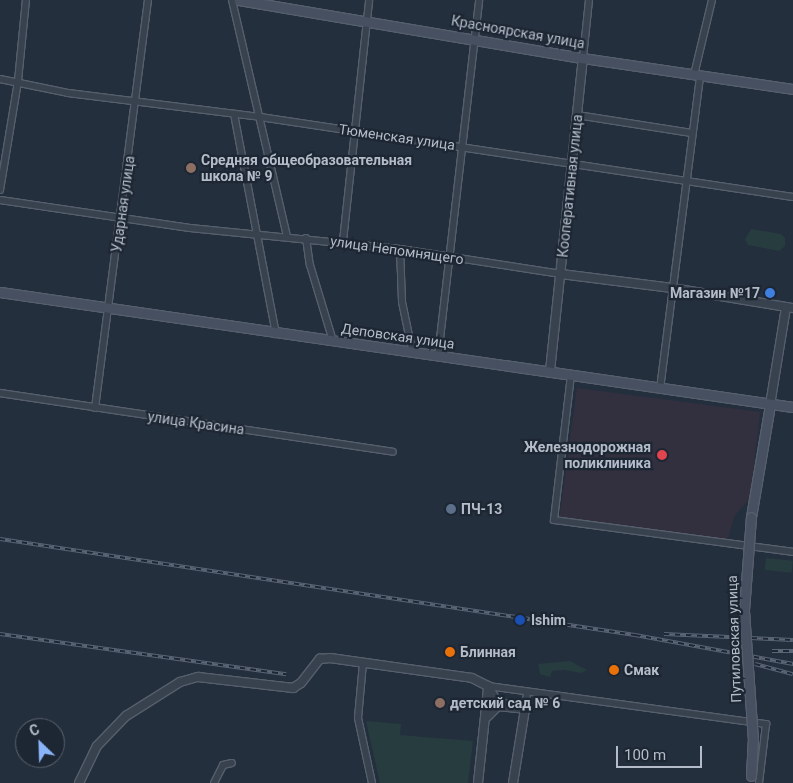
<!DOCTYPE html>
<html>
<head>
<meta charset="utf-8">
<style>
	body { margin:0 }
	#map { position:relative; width:793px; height:783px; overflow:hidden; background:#242f3e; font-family:Roboto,sans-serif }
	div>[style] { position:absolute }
	.medical>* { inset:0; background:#32303f }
	.green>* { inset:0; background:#263c3f; transform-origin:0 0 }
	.roads { filter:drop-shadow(1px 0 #565f6c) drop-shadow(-1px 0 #565f6c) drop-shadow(0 1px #565f6c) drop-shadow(0 -1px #565f6c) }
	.minor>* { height:6px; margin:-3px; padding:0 3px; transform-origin:3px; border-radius:3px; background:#38414e }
	.tertiary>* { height:8px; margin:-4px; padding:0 4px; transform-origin:4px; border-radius:4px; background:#38414e }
	.secondary>* { height:9px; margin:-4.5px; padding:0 4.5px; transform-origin:4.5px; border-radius:4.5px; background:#465061 }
	.rail>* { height:4px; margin-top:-2px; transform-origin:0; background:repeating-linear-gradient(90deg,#1d2633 0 5.5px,#5a6575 0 11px); box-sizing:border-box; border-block:1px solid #5a6575 }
	.bridges { filter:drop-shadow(1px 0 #565f6c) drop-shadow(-1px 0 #565f6c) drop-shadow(0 1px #565f6c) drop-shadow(0 -1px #565f6c) }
	.secondary-bridge>* { height:9px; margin:-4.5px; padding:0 4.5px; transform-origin:4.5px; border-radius:4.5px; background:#465061 }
	.dots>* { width:14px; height:14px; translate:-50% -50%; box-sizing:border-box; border:2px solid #1d2633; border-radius:50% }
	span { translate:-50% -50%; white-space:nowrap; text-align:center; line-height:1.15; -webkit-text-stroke:4.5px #1d2633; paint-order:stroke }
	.street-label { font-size:14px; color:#b4bcc9 }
	.poi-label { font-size:14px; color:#b4bcc9; font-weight:700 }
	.left { translate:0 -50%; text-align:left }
	.right { translate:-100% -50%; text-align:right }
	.north { position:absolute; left:15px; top:718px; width:50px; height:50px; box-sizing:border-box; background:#1d2633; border:1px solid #59626f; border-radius:50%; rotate:336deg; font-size:14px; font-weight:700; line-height:20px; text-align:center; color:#b4bcc9 }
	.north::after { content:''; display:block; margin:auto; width:18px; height:22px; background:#8ab4f8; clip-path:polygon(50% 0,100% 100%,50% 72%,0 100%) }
	.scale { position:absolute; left:616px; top:746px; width:86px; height:22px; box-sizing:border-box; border:2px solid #b4bcc9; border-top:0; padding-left:6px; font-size:15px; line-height:18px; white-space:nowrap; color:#b4bcc9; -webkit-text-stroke:4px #1d2633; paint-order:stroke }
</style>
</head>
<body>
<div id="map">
	<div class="medical">
		<i style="clip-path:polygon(577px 388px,760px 412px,750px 498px,735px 515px,726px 544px,559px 521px)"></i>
	</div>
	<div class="green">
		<i style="clip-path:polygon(751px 229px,781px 234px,785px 238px,785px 246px,779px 251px,748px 245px,745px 239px)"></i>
		<i style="left:766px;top:558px;width:27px;height:12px;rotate:6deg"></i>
		<i style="clip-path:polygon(570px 661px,587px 670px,581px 673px,564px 670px,552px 671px,550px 677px,540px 674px,538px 664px)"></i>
		<i style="clip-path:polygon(366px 721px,401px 724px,400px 735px,473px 741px,468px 783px,380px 783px)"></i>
	</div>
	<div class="roads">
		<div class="minor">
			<i style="left:232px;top:0;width:242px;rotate:76.9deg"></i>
			<i style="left:583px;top:58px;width:58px;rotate:-84.1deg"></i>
			<i style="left:694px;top:75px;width:77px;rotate:-76.5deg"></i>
			<i style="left:0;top:79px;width:69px;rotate:11.6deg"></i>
			<i style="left:68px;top:93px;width:193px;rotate:7.1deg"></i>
			<i style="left:260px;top:117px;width:539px;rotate:8.54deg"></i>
			<i style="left:234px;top:114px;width:224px;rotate:79.2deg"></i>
			<i style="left:577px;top:115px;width:116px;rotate:8.9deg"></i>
			<i style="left:0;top:190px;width:110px;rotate:-80.6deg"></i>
			<i style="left:18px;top:81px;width:81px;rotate:-84.4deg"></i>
			<i style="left:0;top:200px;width:192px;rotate:8.4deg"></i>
			<i style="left:190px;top:228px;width:211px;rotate:5.7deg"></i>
			<i style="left:400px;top:249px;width:163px;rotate:8.8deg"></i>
			<i style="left:306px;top:238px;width:27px;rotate:82deg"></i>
			<i style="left:310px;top:265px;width:79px;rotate:73.2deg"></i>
			<i style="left:343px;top:241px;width:242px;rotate:-83.8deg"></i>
			<i style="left:400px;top:249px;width:53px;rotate:87.8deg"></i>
			<i style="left:402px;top:302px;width:44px;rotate:78.2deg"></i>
			<i style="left:438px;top:356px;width:358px;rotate:-83.4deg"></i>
			<i style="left:571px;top:375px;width:146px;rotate:96.7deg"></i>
			<i style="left:554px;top:520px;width:241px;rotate:7.6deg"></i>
			<i style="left:660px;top:389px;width:316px;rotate:-82.7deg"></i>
			<i style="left:0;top:393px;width:397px;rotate:8.5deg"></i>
			<i style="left:95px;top:408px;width:411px;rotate:-82.6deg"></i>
			<i style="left:363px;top:663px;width:55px;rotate:95.2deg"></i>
			<i style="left:358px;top:718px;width:66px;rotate:77.8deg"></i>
			<i style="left:488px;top:686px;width:281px;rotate:7.8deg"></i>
			<i style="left:766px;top:724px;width:59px;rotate:96.8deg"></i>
			<i style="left:525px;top:709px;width:17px;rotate:-83deg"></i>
			<i style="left:214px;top:783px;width:20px;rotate:-63deg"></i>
			<i style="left:223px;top:765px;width:9px;rotate:-13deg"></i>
		</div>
		<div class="tertiary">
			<i style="left:561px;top:274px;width:112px;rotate:7.2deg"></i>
			<i style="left:672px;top:288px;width:123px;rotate:9.4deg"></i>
			<i style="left:550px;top:371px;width:315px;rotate:-84deg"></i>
			<i style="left:770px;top:405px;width:99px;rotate:-80.7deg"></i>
			<i style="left:487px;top:717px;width:16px;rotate:-45deg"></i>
			<i style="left:498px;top:706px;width:27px;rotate:6deg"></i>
			<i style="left:525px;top:709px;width:75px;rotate:99.2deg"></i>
			<i style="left:79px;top:783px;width:41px;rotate:-64.1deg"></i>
			<i style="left:97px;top:746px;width:42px;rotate:-46deg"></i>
			<i style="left:126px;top:716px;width:64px;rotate:-32.2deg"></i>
			<i style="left:180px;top:682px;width:19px;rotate:-16deg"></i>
			<i style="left:198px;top:677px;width:96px;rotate:6.6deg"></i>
			<i style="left:293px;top:688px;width:9px;rotate:-32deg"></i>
			<i style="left:301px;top:683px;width:31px;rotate:-52deg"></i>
			<i style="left:320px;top:659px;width:10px;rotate:-6deg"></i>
			<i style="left:330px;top:658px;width:143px;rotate:8deg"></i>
			<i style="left:472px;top:678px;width:18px;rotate:27deg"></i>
			<i style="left:488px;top:686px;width:18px;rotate:61deg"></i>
			<i style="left:497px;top:702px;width:12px;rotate:14deg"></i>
			<i style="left:478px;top:783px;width:96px;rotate:-84deg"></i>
		</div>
		<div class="secondary">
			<i style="left:239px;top:0;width:349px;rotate:9.6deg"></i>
			<i style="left:583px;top:58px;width:212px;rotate:8.4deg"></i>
			<i style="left:0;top:292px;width:801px;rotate:8.25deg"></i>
			<i style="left:751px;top:517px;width:114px;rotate:-80.4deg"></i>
		</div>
	</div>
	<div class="rail">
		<i style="left:0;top:539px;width:642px;rotate:8.6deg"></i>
		<i style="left:635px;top:635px;width:161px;rotate:10.4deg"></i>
		<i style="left:0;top:634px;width:289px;rotate:8deg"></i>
		<i style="left:664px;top:634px;width:129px;rotate:2.7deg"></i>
		<i style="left:772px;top:651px;width:21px"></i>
		<i style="left:755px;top:664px;width:39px;rotate:15deg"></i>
	</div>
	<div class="bridges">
		<div class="secondary-bridge">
			<i style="left:751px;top:776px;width:36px;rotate:-87deg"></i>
			<i style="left:753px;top:740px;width:130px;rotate:-94deg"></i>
			<i style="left:744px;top:610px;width:93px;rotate:-85.7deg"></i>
		</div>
	</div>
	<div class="dots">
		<i style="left:191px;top:168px;background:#8d6e63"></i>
		<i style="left:770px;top:293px;background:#3f7fe0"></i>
		<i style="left:662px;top:455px;background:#e0444e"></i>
		<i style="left:451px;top:509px;background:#5c6f8a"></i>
		<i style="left:520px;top:620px;background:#1a4fb4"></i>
		<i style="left:450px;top:652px;background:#e8710a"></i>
		<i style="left:614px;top:670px;background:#e8710a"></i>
		<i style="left:440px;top:703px;background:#8d6e63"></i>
	</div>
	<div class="street-label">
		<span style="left:518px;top:32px;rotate:10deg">Красноярская улица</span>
		<span style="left:397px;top:137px;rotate:8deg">Тюменская улица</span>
		<span style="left:570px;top:186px;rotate:-84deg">Кооперативная улица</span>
		<span style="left:123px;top:204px;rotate:-82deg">Ударная улица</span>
		<span style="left:397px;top:250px;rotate:8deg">улица Непомнящего</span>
		<span style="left:398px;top:336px;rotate:8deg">Деповская улица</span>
		<span style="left:196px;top:423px;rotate:8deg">улица Красина</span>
		<span style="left:734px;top:639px;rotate:-92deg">Путиловская улица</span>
	</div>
	<div class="poi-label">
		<span class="left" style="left:201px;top:168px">Средняя общеобразовательная<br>школа № 9</span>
		<span class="right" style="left:760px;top:293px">Магазин №17</span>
		<span class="right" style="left:651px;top:455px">Железнодорожная<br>поликлиника</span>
		<span class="left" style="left:461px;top:509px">ПЧ-13</span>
		<span class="left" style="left:531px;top:620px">Ishim</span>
		<span class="left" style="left:460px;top:652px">Блинная</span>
		<span class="left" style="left:624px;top:670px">Смак</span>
		<span class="left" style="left:450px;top:703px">детский сад № 6</span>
	</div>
	<div class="north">С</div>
	<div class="scale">100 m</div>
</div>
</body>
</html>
